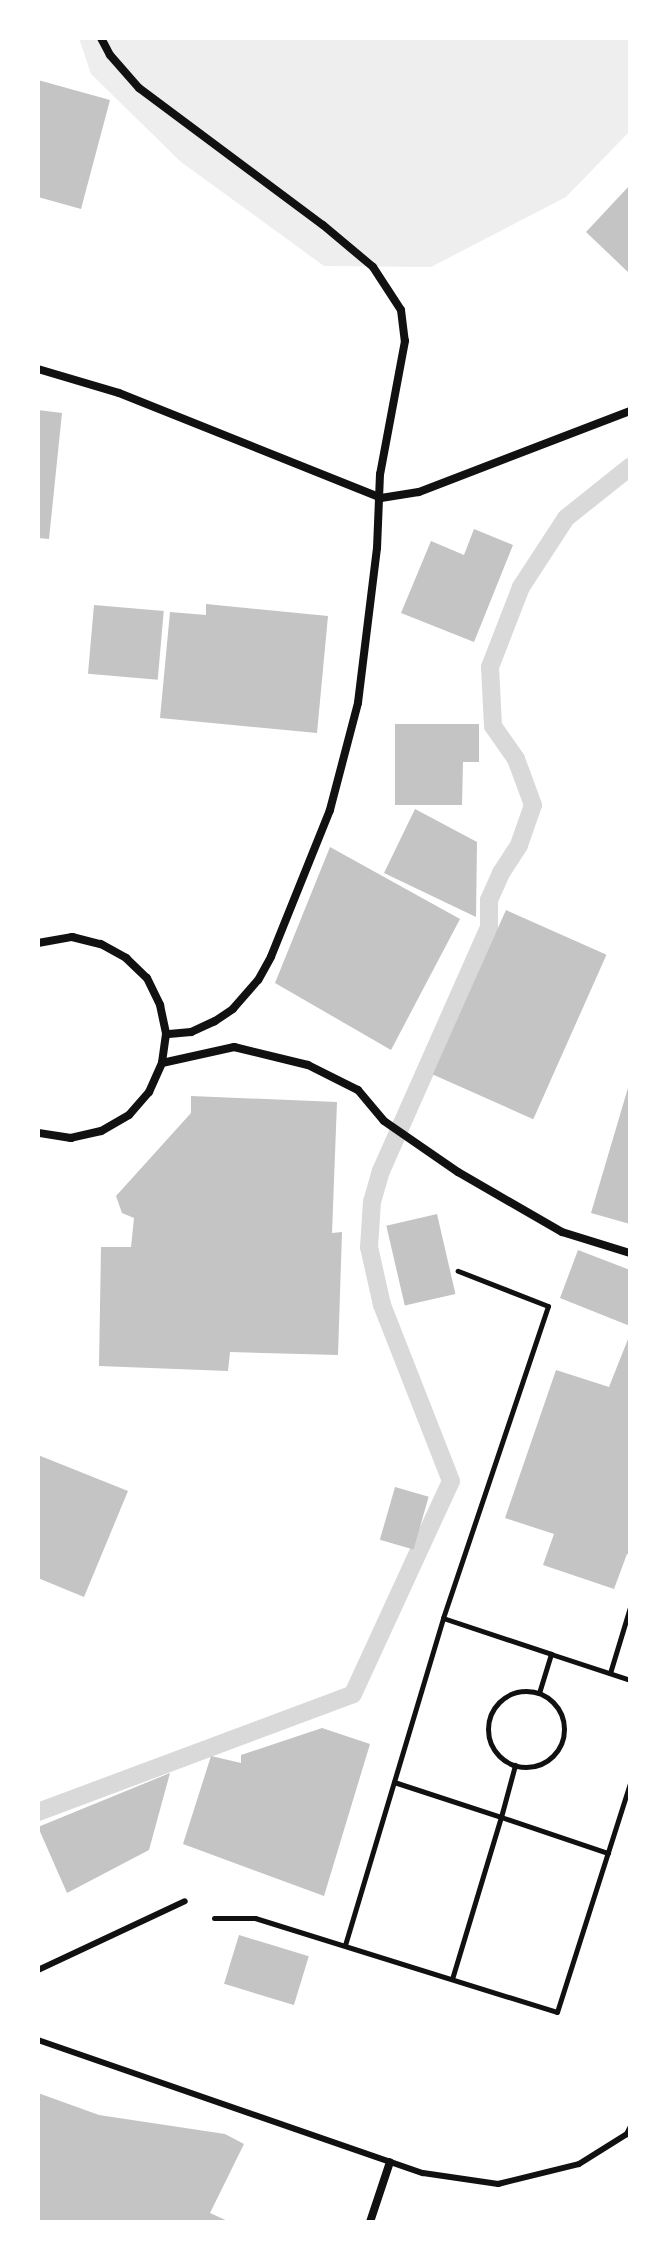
<!DOCTYPE html>
<html>
<head>
<meta charset="utf-8">
<style>
	body { margin:0 }
	#map { position:relative; width:668px; height:2260px; overflow:hidden; background:#fff; font-family:"Asap Condensed",sans-serif }
	div>[style] { position:absolute }
	.green>* { inset:0; background:#eee }
	.stream>* { height:18px; margin:-9px; padding:0 9px; transform-origin:9px; border-radius:9px; background:#d9d9d9 }
	.building>* { inset:0; background:#c4c4c4; transform-origin:0 0 }
	.path>* { height:5px; margin:-2.5px; padding:0 2.5px; transform-origin:2.5px; border-radius:2.5px; background:#111 }
	.path>.ring { margin:-2.5px; padding:0; box-sizing:content-box; background:none; border:5px solid #111; border-radius:50% }
	.service>* { height:6px; margin:-3px; padding:0 3px; transform-origin:3px; border-radius:3px; background:#111 }
	.minor>* { height:8px; margin:-4px; padding:0 4px; transform-origin:4px; border-radius:4px; background:#111 }
	span { translate:-50% -50%; white-space:nowrap; text-align:center; line-height:1.15; -webkit-text-stroke:6px #fff; paint-order:stroke }
	.frame { position:absolute; inset:0; border:40px solid #fff; pointer-events:none }
</style>
</head>
<body>
<div id="map">
	<div class="green">
		<i style="clip-path:polygon(79px 38px,630px 38px,630px 131px,566px 197px,431px 267px,324px 266px,181px 162px,91px 74px)"></i>
	</div>
	<div class="stream">
		<i style="left:38px;top:1812px;width:336px;rotate:-20.5deg"></i>
		<i style="left:353px;top:1694px;width:234px;rotate:-65.3deg"></i>
		<i style="left:451px;top:1481px;width:189px;rotate:-111.4deg"></i>
		<i style="left:382px;top:1305px;width:59px;rotate:-102.6deg"></i>
		<i style="left:369px;top:1247px;width:45px;rotate:-86.2deg"></i>
		<i style="left:372px;top:1202px;width:32px;rotate:-74deg"></i>
		<i style="left:381px;top:1171px;width:267px;rotate:-66.1deg"></i>
		<i style="left:489px;top:927px;width:27px;rotate:-90deg"></i>
		<i style="left:489px;top:900px;width:30px;rotate:-66deg"></i>
		<i style="left:501px;top:873px;width:33px;rotate:-57deg"></i>
		<i style="left:519px;top:845px;width:42px;rotate:-70.7deg"></i>
		<i style="left:533px;top:805px;width:49px;rotate:-110.3deg"></i>
		<i style="left:516px;top:759px;width:40px;rotate:-124.9deg"></i>
		<i style="left:493px;top:726px;width:59px;rotate:-92.9deg"></i>
		<i style="left:490px;top:667px;width:86px;rotate:-68.8deg"></i>
		<i style="left:521px;top:587px;width:82px;rotate:-56.9deg"></i>
		<i style="left:566px;top:518px;width:82px;rotate:-38.6deg"></i>
	</div>
	<div class="building">
		<i style="clip-path:polygon(38px 80px,110px 100px,81px 209px,38px 197px)"></i>
		<i style="clip-path:polygon(630px 185px,630px 274px,586px 232px)"></i>
		<i style="clip-path:polygon(38px 410px,62px 413px,49px 539px,38px 538px)"></i>
		<i style="clip-path:polygon(474px 529px,513px 545px,474px 642px,401px 613px,431px 541px,464px 555px)"></i>
		<i style="clip-path:polygon(206px 604px,328px 616px,317px 733px,160px 718px,170px 612px,206px 615px)"></i>
		<i style="left:94px;top:605px;width:70px;height:69px;rotate:5deg"></i>
		<i style="clip-path:polygon(395px 724px,479px 724px,479px 762px,463px 762px,462px 805px,395px 805px)"></i>
		<i style="clip-path:polygon(415px 809px,477px 842px,476px 917px,384px 873px)"></i>
		<i style="clip-path:polygon(330px 847px,460px 919px,391px 1050px,275px 983px)"></i>
		<i style="left:506px;top:910px;width:110px;height:180px;rotate:24deg"></i>
		<i style="clip-path:polygon(630px 1081px,630px 1224px,591px 1213px)"></i>
		<i style="clip-path:polygon(191px 1096px,337px 1102px,332px 1233px,342px 1232px,338px 1355px,230px 1352px,228px 1371px,99px 1366px,101px 1247px,131px 1247px,134px 1218px,122px 1213px,116px 1196px,191px 1113px)"></i>
		<i style="left:437px;top:1214px;width:82px;height:52px;rotate:77deg"></i>
		<i style="clip-path:polygon(578px 1250px,630px 1270px,630px 1326px,560px 1298px)"></i>
		<i style="clip-path:polygon(630px 1334px,630px 1555px,627px 1554px,614px 1589px,543px 1565px,554px 1534px,505px 1518px,556px 1370px,609px 1387px)"></i>
		<i style="clip-path:polygon(38px 1455px,128px 1491px,84px 1597px,38px 1578px)"></i>
		<i style="left:395px;top:1487px;width:35px;height:55px;rotate:16deg"></i>
		<i style="clip-path:polygon(322px 1728px,370px 1744px,324px 1896px,183px 1844px,211px 1756px,241px 1763px,241px 1755px)"></i>
		<i style="clip-path:polygon(170px 1773px,149px 1850px,67px 1893px,38px 1827px)"></i>
		<i style="left:239px;top:1935px;width:73px;height:51px;rotate:17deg"></i>
		<i style="clip-path:polygon(38px 2093px,99px 2115px,225px 2134px,244px 2144px,210px 2213px,230px 2222px,38px 2222px)"></i>
	</div>
	<div class="path">
		<i style="left:443px;top:1618px;width:114px;rotate:18.4deg"></i>
		<i style="left:610px;top:1673px;width:69px;rotate:-73.1deg"></i>
		<i class="ring" style="left:488px;top:1691px;width:71px;height:71px"></i>
		<i style="left:539px;top:1693px;width:41px;rotate:-72.9deg"></i>
		<i style="left:551px;top:1654px;width:83px;rotate:18.2deg"></i>
		<i style="left:394px;top:1782px;width:113px;rotate:18.1deg"></i>
		<i style="left:501px;top:1817px;width:54px;rotate:-74.9deg"></i>
		<i style="left:214px;top:1918px;width:41px"></i>
		<i style="left:255px;top:1918px;width:316px;rotate:17.3deg"></i>
		<i style="left:557px;top:2012px;width:240px;rotate:-72.3deg"></i>
		<i style="left:345px;top:1945px;width:341px;rotate:-73.3deg"></i>
		<i style="left:443px;top:1618px;width:329px;rotate:-71.4deg"></i>
		<i style="left:548px;top:1306px;width:97px;rotate:-158.7deg"></i>
		<i style="left:452px;top:1979px;width:169px;rotate:-73.2deg"></i>
		<i style="left:501px;top:1817px;width:113px;rotate:18.6deg"></i>
	</div>
	<div class="service">
		<i style="left:38px;top:1970px;width:162px;rotate:-25.1deg"></i>
		<i style="left:38px;top:2040px;width:407px;rotate:19.1deg"></i>
		<i style="left:423px;top:2173px;width:76px;rotate:8.3deg"></i>
		<i style="left:498px;top:2184px;width:83px;rotate:-13.9deg"></i>
		<i style="left:579px;top:2164px;width:57px;rotate:-32deg"></i>
		<i style="left:627px;top:2134px;width:7px;rotate:-63deg"></i>
	</div>
	<div class="minor">
		<i style="left:101px;top:38px;width:19px;rotate:62deg"></i>
		<i style="left:110px;top:55px;width:44px;rotate:48.7deg"></i>
		<i style="left:139px;top:88px;width:229px;rotate:36.7deg"></i>
		<i style="left:323px;top:225px;width:65px;rotate:40deg"></i>
		<i style="left:373px;top:267px;width:51px;rotate:56.9deg"></i>
		<i style="left:401px;top:310px;width:31px;rotate:83deg"></i>
		<i style="left:405px;top:341px;width:135px;rotate:100.6deg"></i>
		<i style="left:380px;top:474px;width:74px;rotate:92.3deg"></i>
		<i style="left:377px;top:548px;width:156px;rotate:97deg"></i>
		<i style="left:358px;top:703px;width:111px;rotate:104.7deg"></i>
		<i style="left:330px;top:810px;width:158px;rotate:111.9deg"></i>
		<i style="left:271px;top:957px;width:26px;rotate:119deg"></i>
		<i style="left:258px;top:980px;width:38px;rotate:131deg"></i>
		<i style="left:233px;top:1009px;width:22px;rotate:146deg"></i>
		<i style="left:215px;top:1021px;width:26px;rotate:155deg"></i>
		<i style="left:191px;top:1032px;width:25px;rotate:175deg"></i>
		<i style="left:38px;top:369px;width:84px;rotate:16.5deg"></i>
		<i style="left:119px;top:393px;width:282px;rotate:21.8deg"></i>
		<i style="left:381px;top:498px;width:38px;rotate:-9deg"></i>
		<i style="left:419px;top:492px;width:226px;rotate:-21deg"></i>
		<i style="left:38px;top:943px;width:35px;rotate:-10deg"></i>
		<i style="left:72px;top:937px;width:30px;rotate:14deg"></i>
		<i style="left:101px;top:944px;width:29px;rotate:29deg"></i>
		<i style="left:126px;top:958px;width:29px;rotate:44deg"></i>
		<i style="left:147px;top:978px;width:30px;rotate:64deg"></i>
		<i style="left:160px;top:1005px;width:30px;rotate:78deg"></i>
		<i style="left:166px;top:1034px;width:29px;rotate:98deg"></i>
		<i style="left:162px;top:1063px;width:32px;rotate:114deg"></i>
		<i style="left:149px;top:1092px;width:30px;rotate:131deg"></i>
		<i style="left:129px;top:1115px;width:32px;rotate:150deg"></i>
		<i style="left:101px;top:1131px;width:31px;rotate:167deg"></i>
		<i style="left:71px;top:1138px;width:33px;rotate:-171deg"></i>
		<i style="left:162px;top:1063px;width:74px;rotate:-12.5deg"></i>
		<i style="left:234px;top:1047px;width:76px;rotate:13.7deg"></i>
		<i style="left:308px;top:1065px;width:56px;rotate:26.6deg"></i>
		<i style="left:358px;top:1090px;width:40px;rotate:50deg"></i>
		<i style="left:384px;top:1121px;width:90px;rotate:34.6deg"></i>
		<i style="left:458px;top:1172px;width:120px;rotate:30deg"></i>
		<i style="left:562px;top:1232px;width:71px;rotate:17.2deg"></i>
		<i style="left:370px;top:2222px;width:63px;rotate:-71.6deg"></i>
	</div>
	<div class="frame"></div>
</div>
</body>
</html>
